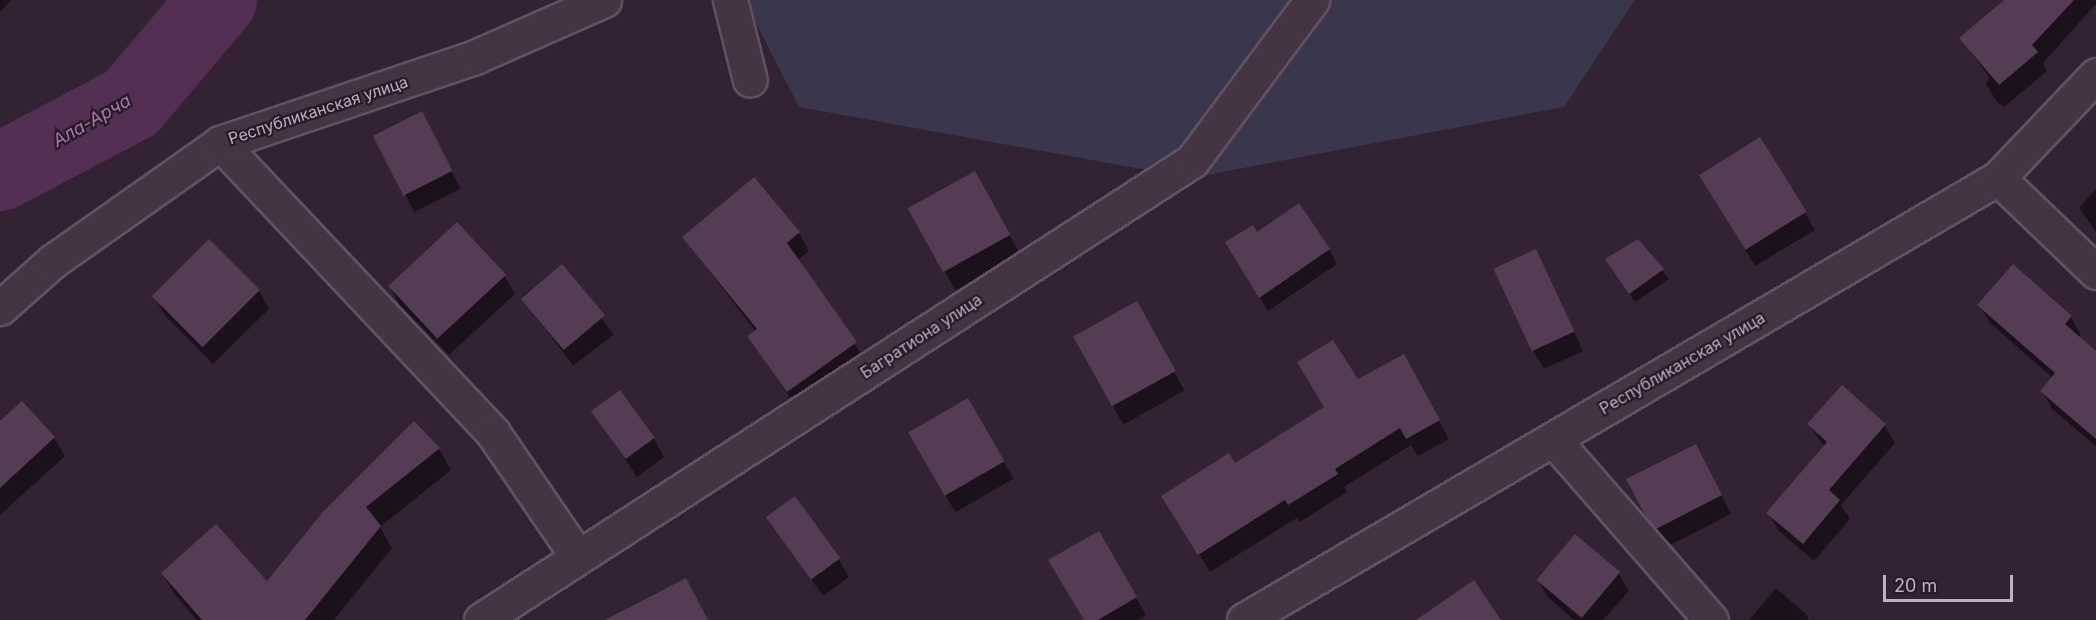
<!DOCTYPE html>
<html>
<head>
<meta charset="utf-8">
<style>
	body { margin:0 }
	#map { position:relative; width:2096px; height:620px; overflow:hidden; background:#332134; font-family:Inter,sans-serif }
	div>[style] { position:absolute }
	.green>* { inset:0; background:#3a364b }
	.shadow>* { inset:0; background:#0007; transform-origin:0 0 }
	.river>* { height:78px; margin:-39px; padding:0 39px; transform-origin:39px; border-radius:39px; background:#533053 }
	.building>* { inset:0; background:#543d54; transform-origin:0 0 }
	.roads { filter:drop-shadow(2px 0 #625162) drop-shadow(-2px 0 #625162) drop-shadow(0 2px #625162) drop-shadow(0 -2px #625162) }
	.street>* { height:33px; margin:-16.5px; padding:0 16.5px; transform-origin:16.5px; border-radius:16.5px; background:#443444 }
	span { translate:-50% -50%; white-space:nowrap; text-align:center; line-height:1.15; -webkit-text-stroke:4.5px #291929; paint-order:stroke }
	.street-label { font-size:16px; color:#c1aec1 }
	.water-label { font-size:18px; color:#a878a8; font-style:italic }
	.scale { position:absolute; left:1883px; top:575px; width:130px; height:27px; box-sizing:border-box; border:3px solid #c1aec1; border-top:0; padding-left:8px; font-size:18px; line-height:21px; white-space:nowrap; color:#c1aec1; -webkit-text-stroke:4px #291929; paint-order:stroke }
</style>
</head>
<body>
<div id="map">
	<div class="green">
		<i style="clip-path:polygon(744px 0,1635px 0,1564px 107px,1191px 178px,799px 107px)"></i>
	</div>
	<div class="shadow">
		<i style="clip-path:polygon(0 0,11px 0,0 12px)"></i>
		<i style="clip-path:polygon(2027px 0,2096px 0,2096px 4px,2043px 63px,2047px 71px,2004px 107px,1997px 102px,1986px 84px,1989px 77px,1961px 38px)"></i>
		<i style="left:422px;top:113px;width:85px;height:52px;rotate:63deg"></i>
		<i style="left:975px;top:173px;width:93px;height:74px;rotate:61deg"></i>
		<i style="clip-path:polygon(1700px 174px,1805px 213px,1815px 230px,1755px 266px)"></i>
		<i style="clip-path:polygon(2096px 189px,2096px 232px,2079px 208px)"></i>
		<i style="clip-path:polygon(799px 233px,809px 251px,798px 260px,866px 361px,798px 409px,749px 337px,756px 332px,684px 238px)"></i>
		<i style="clip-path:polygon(1257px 234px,1329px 249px,1337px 264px,1268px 311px,1235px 257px)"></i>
		<i style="clip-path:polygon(1638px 240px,1669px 279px,1635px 302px,1613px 269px)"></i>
		<i style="clip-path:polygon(1536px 251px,1583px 351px,1544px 369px,1533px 351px)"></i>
		<i style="left:562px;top:266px;width:86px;height:51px;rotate:53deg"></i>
		<i style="clip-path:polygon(504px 276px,515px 294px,449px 355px,400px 305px,390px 287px)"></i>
		<i style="clip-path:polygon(259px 291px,269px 309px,213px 364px,164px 314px,154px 296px)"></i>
		<i style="left:1136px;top:303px;width:100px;height:70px;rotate:61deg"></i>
		<i style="clip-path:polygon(1979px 305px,2071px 317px,2081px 335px,2078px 338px,2096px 353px,2096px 446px,2052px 409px,2042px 391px,2053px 378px,1990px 323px)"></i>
		<i style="clip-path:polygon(1414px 374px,1449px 439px,1418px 456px,1411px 445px,1344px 487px,1347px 492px,1300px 522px,1297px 518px,1210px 572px,1174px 514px,1235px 465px,1326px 407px,1357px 381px)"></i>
		<i style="left:968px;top:400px;width:91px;height:67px;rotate:60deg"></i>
		<i style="clip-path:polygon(22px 403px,54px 438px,65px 456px,0 515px,0 423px)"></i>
		<i style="clip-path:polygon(593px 412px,654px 439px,664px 457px,637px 477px)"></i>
		<i style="clip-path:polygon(414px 423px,439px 449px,451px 470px,380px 527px,392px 548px,334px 620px,197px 620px,175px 595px,163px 574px,267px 583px)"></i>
		<i style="clip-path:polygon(1809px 425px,1884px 425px,1895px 443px,1841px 505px,1850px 519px,1814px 561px,1779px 531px,1768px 513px,1825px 447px)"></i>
		<i style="clip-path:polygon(1705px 464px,1731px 514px,1668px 546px,1646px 515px)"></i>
		<i style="clip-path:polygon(768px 518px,839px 560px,849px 577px,823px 596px)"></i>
		<i style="clip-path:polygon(1098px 533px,1146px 615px,1138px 620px,1085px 620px)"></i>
		<i style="clip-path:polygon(1618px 573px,1629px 591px,1603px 620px,1574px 620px,1548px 597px,1537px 579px)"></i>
		<i style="clip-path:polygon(1776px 588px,1806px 614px,1809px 620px,1749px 620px)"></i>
	</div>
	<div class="river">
		<i style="left:0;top:172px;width:148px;rotate:-27.8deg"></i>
		<i style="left:131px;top:103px;width:135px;rotate:-49.8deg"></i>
	</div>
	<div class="building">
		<i style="clip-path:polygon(2004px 0,2074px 0,2032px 45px,2038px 52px,1999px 85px,1959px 38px)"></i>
		<i style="left:422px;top:111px;width:67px;height:55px;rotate:63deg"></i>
		<i style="left:1760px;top:137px;width:88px;height:72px;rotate:58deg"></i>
		<i style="left:975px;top:171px;width:73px;height:77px;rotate:61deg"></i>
		<i style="clip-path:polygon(754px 177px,800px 232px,787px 243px,857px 342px,787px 392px,747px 336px,757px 329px,682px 237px)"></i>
		<i style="clip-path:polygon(1299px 203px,1330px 249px,1259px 298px,1225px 242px,1253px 225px,1257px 232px)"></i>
		<i style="left:457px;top:222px;width:72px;height:94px;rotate:47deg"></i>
		<i style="left:209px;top:239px;width:72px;height:81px;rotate:45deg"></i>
		<i style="clip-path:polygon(1638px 239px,1664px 269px,1629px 294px,1605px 259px)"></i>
		<i style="left:1536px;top:249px;width:91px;height:47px;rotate:65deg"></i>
		<i style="left:562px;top:264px;width:67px;height:54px;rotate:50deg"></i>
		<i style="clip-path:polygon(2013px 264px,2072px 316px,2065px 324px,2096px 351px,2096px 439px,2040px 391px,2055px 373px,1977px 305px)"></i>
		<i style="left:1137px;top:301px;width:80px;height:73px;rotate:61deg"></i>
		<i style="clip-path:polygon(1333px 340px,1358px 379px,1404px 354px,1440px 420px,1406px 439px,1400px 428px,1335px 469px,1338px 474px,1288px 505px,1285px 500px,1198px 555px,1161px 496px,1229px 453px,1235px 463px,1324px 407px,1297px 362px)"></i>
		<i style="clip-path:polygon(1842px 385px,1886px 424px,1829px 490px,1840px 500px,1803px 544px,1766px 513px,1827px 442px,1807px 424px)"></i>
		<i style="left:620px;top:390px;width:59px;height:36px;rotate:54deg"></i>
		<i style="left:968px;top:398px;width:73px;height:69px;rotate:60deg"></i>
		<i style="clip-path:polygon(22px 401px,55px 437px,0 488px,0 421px)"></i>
		<i style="clip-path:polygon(414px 421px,440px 448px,366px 507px,381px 526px,305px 620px,202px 620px,161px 573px,216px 524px,267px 581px,323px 512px)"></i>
		<i style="clip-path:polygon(1696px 444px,1722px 495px,1656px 529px,1645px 515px,1626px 479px)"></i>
		<i style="left:795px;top:496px;width:77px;height:36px;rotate:54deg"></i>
		<i style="clip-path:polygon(1099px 531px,1137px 597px,1098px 620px,1084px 620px,1048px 560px)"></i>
		<i style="left:1575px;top:534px;width:59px;height:60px;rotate:40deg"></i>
		<i style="clip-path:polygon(686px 578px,708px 620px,605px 620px)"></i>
		<i style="clip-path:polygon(1474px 580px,1501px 620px,1416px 620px)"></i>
	</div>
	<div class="roads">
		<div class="street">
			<i style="left:730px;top:0;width:82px;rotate:76deg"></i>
			<i style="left:220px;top:143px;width:398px;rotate:46.7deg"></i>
			<i style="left:493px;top:433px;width:150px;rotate:55.6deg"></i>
			<i style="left:1998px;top:178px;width:136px;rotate:43.8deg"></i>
			<i style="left:0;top:308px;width:71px;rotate:-41.6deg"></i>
			<i style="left:53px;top:261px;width:204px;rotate:-35.2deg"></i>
			<i style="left:220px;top:143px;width:269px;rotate:-18.6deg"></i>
			<i style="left:475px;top:57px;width:141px;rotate:-23.8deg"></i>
			<i style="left:1553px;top:439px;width:240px;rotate:48.9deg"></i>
			<i style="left:481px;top:620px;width:846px;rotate:-32.85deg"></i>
			<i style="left:1192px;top:161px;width:201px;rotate:-53.3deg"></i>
			<i style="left:1244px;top:620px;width:874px;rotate:-30.38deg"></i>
			<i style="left:1998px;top:178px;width:142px;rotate:-46.4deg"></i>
		</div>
	</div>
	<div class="street-label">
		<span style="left:318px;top:110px;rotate:-18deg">Республиканская улица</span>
		<span style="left:921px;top:336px;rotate:-33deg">Багратиона улица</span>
		<span style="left:1682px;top:363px;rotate:-30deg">Республиканская улица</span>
	</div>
	<div class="water-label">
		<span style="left:92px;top:121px;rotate:-30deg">Ала-Арча</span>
	</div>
	<div class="scale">20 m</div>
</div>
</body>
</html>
